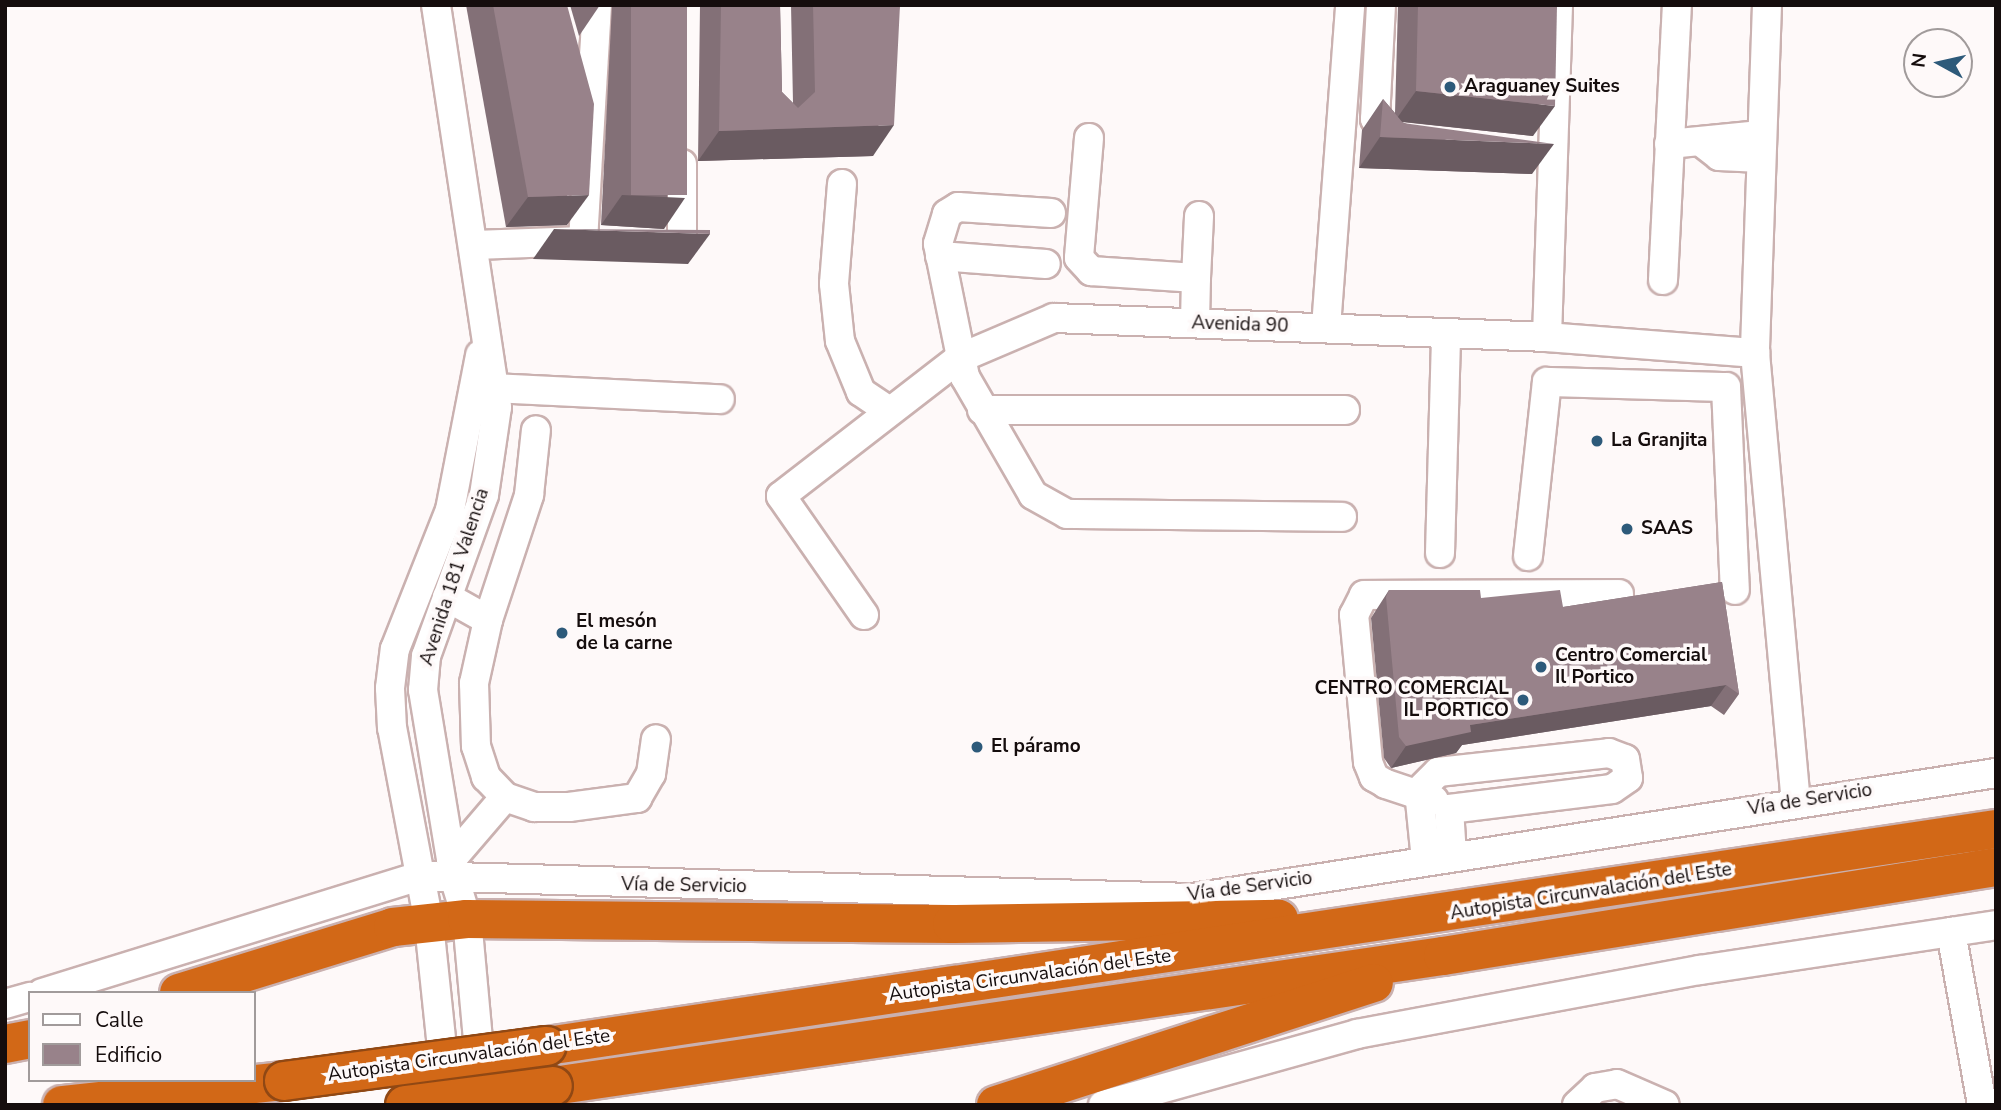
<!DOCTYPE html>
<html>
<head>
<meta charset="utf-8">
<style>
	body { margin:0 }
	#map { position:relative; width:2001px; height:1110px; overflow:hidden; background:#fef9f9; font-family:"Nunito Sans",sans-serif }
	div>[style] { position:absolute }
	.roads { filter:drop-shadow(2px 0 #cab1b0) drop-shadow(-2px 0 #cab1b0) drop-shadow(0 2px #cab1b0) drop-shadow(0 -2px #cab1b0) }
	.minor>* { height:28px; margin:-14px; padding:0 14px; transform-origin:14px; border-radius:14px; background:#fff }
	.highway>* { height:38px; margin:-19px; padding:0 19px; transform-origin:19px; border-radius:19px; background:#d26817 }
	.bridges { filter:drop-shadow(2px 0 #904814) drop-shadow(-2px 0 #904814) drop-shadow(0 2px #904814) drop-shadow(0 -2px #904814) }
	.highway-bridge>* { height:38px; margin:-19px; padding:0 19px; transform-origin:19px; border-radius:19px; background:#d26817 }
	.wall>* { inset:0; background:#837077 }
	.shaded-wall>* { inset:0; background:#6a5b61 }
	.building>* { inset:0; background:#98828a; transform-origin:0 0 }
	.dots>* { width:19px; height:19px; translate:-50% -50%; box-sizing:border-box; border:4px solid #fef9f9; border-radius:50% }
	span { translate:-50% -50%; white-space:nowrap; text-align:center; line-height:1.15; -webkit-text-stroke:7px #fef9f9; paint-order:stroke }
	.poi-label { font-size:19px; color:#150d0d; font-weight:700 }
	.left { translate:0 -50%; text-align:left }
	.right { translate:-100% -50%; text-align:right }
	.street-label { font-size:19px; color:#150d0d }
	.frame { position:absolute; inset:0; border:7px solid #150d0d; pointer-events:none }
	.legend { position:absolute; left:28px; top:991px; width:228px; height:91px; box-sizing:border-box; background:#fef9f9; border:2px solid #a19b9b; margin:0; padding:9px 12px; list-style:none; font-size:21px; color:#150d0d }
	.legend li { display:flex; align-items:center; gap:14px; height:35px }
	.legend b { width:35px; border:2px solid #a19b9b }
	.north { position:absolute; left:1903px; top:28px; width:70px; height:70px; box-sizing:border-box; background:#fef9f9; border:2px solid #a19b9b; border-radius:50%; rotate:278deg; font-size:19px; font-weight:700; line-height:28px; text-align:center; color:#150d0d }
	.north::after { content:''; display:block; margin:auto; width:24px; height:32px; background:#2d5a7a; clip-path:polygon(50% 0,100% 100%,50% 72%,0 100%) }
</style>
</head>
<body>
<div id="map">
	<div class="roads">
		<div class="minor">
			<i style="left:436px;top:5px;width:407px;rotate:81.4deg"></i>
			<i style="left:497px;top:407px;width:89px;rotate:98.4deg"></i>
			<i style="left:484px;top:495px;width:171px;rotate:109.8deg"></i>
			<i style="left:426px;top:656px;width:34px;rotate:95deg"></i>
			<i style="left:423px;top:690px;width:190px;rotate:80.6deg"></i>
			<i style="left:454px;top:877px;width:44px;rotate:72.8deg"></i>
			<i style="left:467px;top:919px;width:155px;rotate:84.8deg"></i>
			<i style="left:1381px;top:5px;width:114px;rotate:93deg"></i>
			<i style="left:1375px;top:119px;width:26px;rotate:54deg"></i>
			<i style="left:1767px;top:5px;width:348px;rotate:92deg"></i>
			<i style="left:1755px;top:353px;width:451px;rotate:84.8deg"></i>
			<i style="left:1089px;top:138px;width:120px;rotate:94.8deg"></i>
			<i style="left:1079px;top:258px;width:18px;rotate:47deg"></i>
			<i style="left:1091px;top:271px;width:105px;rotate:3.8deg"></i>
			<i style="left:1196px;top:278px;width:45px;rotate:91.3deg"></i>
			<i style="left:1669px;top:144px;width:92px;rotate:-5.6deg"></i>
			<i style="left:1705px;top:145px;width:18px;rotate:38deg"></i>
			<i style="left:1719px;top:156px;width:42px;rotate:2.7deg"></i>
			<i style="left:842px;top:184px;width:100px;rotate:94.6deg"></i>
			<i style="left:834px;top:284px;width:57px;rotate:84deg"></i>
			<i style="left:840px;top:341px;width:55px;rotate:67.6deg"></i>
			<i style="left:861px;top:392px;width:32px;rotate:34deg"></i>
			<i style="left:1051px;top:213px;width:93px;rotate:-176.3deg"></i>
			<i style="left:958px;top:207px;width:13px;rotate:148deg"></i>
			<i style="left:947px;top:214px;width:31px;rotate:107deg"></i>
			<i style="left:938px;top:244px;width:136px;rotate:78.5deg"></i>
			<i style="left:965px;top:377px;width:136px;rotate:60deg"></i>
			<i style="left:1033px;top:495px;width:39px;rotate:29deg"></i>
			<i style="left:1067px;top:514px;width:275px;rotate:0.6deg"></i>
			<i style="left:475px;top:245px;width:108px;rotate:-2.1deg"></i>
			<i style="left:583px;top:241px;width:236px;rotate:-86.6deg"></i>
			<i style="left:659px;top:246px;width:21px"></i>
			<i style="left:680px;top:246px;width:7px;rotate:-74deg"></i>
			<i style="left:682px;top:239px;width:75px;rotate:-90deg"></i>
			<i style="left:940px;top:256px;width:106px;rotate:4.3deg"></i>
			<i style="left:1196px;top:278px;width:62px;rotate:-87.2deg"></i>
			<i style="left:1663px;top:280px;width:275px;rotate:-87.1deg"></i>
			<i style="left:1326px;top:327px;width:323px;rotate:-85.7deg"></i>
			<i style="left:1547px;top:337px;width:332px;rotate:-88.1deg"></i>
			<i style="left:491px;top:388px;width:229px;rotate:2.8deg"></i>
			<i style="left:982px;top:410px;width:363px"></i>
			<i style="left:1440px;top:553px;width:220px;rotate:-88.4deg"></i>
			<i style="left:1528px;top:556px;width:175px;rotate:-83.8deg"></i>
			<i style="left:1547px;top:382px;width:179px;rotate:1.6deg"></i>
			<i style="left:1726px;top:387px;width:203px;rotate:87.5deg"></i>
			<i style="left:447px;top:597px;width:47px;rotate:29.3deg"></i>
			<i style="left:488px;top:620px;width:65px;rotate:102.5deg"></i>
			<i style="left:474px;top:683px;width:63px;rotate:88.2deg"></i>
			<i style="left:476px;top:746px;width:33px;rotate:72deg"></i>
			<i style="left:486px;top:777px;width:28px;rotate:46deg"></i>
			<i style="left:505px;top:797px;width:31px;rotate:19deg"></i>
			<i style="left:534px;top:807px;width:35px"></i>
			<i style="left:569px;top:807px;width:69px;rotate:-7.5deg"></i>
			<i style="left:637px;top:798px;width:28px;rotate:-60deg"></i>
			<i style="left:651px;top:774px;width:35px;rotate:-82deg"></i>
			<i style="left:864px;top:615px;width:145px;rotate:-124.9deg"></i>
			<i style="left:781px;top:496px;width:224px;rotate:-37.7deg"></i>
			<i style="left:958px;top:359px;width:104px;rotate:-23.1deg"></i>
			<i style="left:1054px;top:318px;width:493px;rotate:2.2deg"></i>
			<i style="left:1547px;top:337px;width:209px;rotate:4.4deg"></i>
			<i style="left:488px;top:620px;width:132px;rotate:-71.8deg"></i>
			<i style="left:529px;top:495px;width:65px;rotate:-83.9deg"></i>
			<i style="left:1434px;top:800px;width:51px;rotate:-161.6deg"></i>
			<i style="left:1386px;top:784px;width:14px;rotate:-150deg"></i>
			<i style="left:1374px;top:777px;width:16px;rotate:-112deg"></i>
			<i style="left:1368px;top:762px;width:148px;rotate:-95.4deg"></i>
			<i style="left:1354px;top:615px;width:22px;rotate:-63deg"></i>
			<i style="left:1364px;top:595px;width:255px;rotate:-0.2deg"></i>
			<i style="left:451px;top:860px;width:83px;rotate:-49.4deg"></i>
			<i style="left:1426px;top:860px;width:69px;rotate:-95.8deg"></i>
			<i style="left:1419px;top:791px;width:27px;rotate:-45deg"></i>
			<i style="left:1438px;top:772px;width:172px;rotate:-6.3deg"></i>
			<i style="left:1609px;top:753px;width:17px;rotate:21deg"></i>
			<i style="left:1625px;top:759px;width:19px;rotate:81deg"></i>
			<i style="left:1628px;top:778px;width:19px;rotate:145deg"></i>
			<i style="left:1612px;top:789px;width:164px;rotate:173deg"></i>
			<i style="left:1449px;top:809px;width:47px;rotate:86.3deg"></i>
			<i style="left:1951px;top:932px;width:176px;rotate:79.8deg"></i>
			<i style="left:42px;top:993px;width:395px;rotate:-17.2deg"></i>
			<i style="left:419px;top:876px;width:774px;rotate:1.63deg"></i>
			<i style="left:1193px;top:898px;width:813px;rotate:-8.85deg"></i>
			<i style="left:5px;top:1004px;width:26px;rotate:-16deg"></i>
			<i style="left:448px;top:1105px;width:183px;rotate:-96deg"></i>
			<i style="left:429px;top:923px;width:198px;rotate:-100.7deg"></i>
			<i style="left:392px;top:728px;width:40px;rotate:-92.9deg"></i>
			<i style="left:390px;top:688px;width:39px;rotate:-83deg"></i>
			<i style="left:395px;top:649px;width:149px;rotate:-68.4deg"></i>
			<i style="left:450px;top:510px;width:158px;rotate:-79deg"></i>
			<i style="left:1103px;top:1105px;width:264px;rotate:-15.6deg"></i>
			<i style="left:1357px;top:1034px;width:349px;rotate:-10.6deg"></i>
			<i style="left:1700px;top:970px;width:299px;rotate:-8.6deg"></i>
			<i style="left:1577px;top:1105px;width:25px;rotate:-43deg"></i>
			<i style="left:1595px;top:1088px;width:22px;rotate:-10deg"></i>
			<i style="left:1617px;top:1084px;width:52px;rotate:23.6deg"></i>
		</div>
		<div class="highway">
			<i style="left:179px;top:993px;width:224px;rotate:-17.1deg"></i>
			<i style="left:393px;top:927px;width:74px;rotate:-6.2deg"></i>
			<i style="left:467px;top:919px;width:485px;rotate:0.6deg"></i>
			<i style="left:952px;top:924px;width:327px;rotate:-0.9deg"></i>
			<i style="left:5px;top:1044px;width:25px;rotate:-11deg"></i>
			<i style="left:547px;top:1046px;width:1465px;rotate:-8.52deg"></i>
			<i style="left:553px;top:1086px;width:899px;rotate:-8.31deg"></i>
			<i style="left:1443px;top:956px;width:560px;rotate:-9.14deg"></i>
			<i style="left:62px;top:1105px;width:223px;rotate:-6.2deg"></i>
			<i style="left:996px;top:1105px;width:397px;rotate:-17.9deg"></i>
		</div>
	</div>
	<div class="bridges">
		<div class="highway-bridge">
			<i style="left:284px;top:1081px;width:265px;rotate:-7.6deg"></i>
			<i style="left:405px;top:1105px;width:149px;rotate:-7.3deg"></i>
		</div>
	</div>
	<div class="wall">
		<i style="clip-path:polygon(466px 5px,567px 5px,567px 225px,506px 227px)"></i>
		<i style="clip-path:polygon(570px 5px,600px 5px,579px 36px)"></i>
		<i style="clip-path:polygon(612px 5px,687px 5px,664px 229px,601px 225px)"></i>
		<i style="clip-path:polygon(700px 5px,780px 5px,782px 92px,793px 103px,791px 5px,900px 5px,873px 156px,698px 161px)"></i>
		<i style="clip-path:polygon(1398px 5px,1557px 5px,1533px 136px,1402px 122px,1532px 174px,1359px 168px,1362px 130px,1383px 99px,1395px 113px)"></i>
		<i style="clip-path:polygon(1722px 582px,1739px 694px,1724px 715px,1711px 706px,1462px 745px,1456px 753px,1391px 768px,1384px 758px,1371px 618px,1389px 590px,1481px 598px,1563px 607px)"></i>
	</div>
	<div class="shaded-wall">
		<i style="clip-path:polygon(1416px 91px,1555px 106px,1533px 136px,1395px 121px)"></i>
		<i style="clip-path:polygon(894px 125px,873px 156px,698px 161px,719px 131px)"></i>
		<i style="clip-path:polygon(1380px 137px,1554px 144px,1532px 174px,1359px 168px)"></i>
		<i style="clip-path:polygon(589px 195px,567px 225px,506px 227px,528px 197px)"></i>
		<i style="clip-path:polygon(622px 195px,685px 198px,664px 229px,601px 225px)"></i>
		<i style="clip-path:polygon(554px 229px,710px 234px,688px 264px,533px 259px)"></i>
		<i style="clip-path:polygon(1726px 685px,1711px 706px,1462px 745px,1456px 753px,1391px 768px,1406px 746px,1470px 725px)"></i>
	</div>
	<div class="building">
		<i style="clip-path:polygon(493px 5px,567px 5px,594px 104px,589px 195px,528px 197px)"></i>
		<i style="left:631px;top:5px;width:56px;height:190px"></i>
		<i style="clip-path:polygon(721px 5px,780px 5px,782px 92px,798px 108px,815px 92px,813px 5px,900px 5px,894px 125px,719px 131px)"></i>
		<i style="clip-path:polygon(1418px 5px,1557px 5px,1555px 106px,1416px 91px)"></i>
		<i style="clip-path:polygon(1383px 99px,1403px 123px,1554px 144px,1380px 137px)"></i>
		<i style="clip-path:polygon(554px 229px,710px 230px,710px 234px)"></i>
		<i style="clip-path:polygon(1722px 582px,1739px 694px,1726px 685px,1470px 725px,1471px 732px,1406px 746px,1399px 737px,1386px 597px,1389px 590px,1480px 590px,1481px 598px,1560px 590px,1563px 607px)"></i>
	</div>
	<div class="dots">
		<i style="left:1450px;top:87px;background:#2d5a7a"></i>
		<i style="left:1597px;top:441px;background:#2d5a7a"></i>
		<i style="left:1627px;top:529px;background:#2d5a7a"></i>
		<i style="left:562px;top:633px;background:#2d5a7a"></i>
		<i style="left:1541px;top:667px;background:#2d5a7a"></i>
		<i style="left:1523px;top:700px;background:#2d5a7a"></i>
		<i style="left:977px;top:747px;background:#2d5a7a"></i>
	</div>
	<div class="poi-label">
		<span class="left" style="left:1464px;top:87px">Araguaney Suites</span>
		<span class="left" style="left:1611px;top:441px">La Granjita</span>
		<span class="left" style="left:1641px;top:529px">SAAS</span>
		<span class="left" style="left:576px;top:633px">El mesón<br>de la carne</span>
		<span class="left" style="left:1555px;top:667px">Centro Comercial<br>Il Portico</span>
		<span class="right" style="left:1509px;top:700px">CENTRO COMERCIAL<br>IL PORTICO</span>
		<span class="left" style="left:991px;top:747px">El páramo</span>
	</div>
	<div class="street-label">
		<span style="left:1240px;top:325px;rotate:2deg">Avenida 90</span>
		<span style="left:455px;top:577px;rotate:-72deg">Avenida 181 Valencia</span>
		<span style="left:1810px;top:800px;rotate:-9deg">Vía de Servicio</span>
		<span style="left:684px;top:886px;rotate:1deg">Vía de Servicio</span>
		<span style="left:1250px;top:887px;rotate:-8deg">Vía de Servicio</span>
		<span style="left:1591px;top:892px;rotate:-9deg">Autopista Circunvalación del Este</span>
		<span style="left:1030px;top:976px;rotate:-8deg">Autopista Circunvalación del Este</span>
		<span style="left:469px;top:1056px;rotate:-8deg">Autopista Circunvalación del Este</span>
	</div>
	<div class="frame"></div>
	<ul class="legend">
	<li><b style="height:9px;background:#fff"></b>Calle</li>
	<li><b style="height:19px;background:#98828a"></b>Edificio</li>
	</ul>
	<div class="north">N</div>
</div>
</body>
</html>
